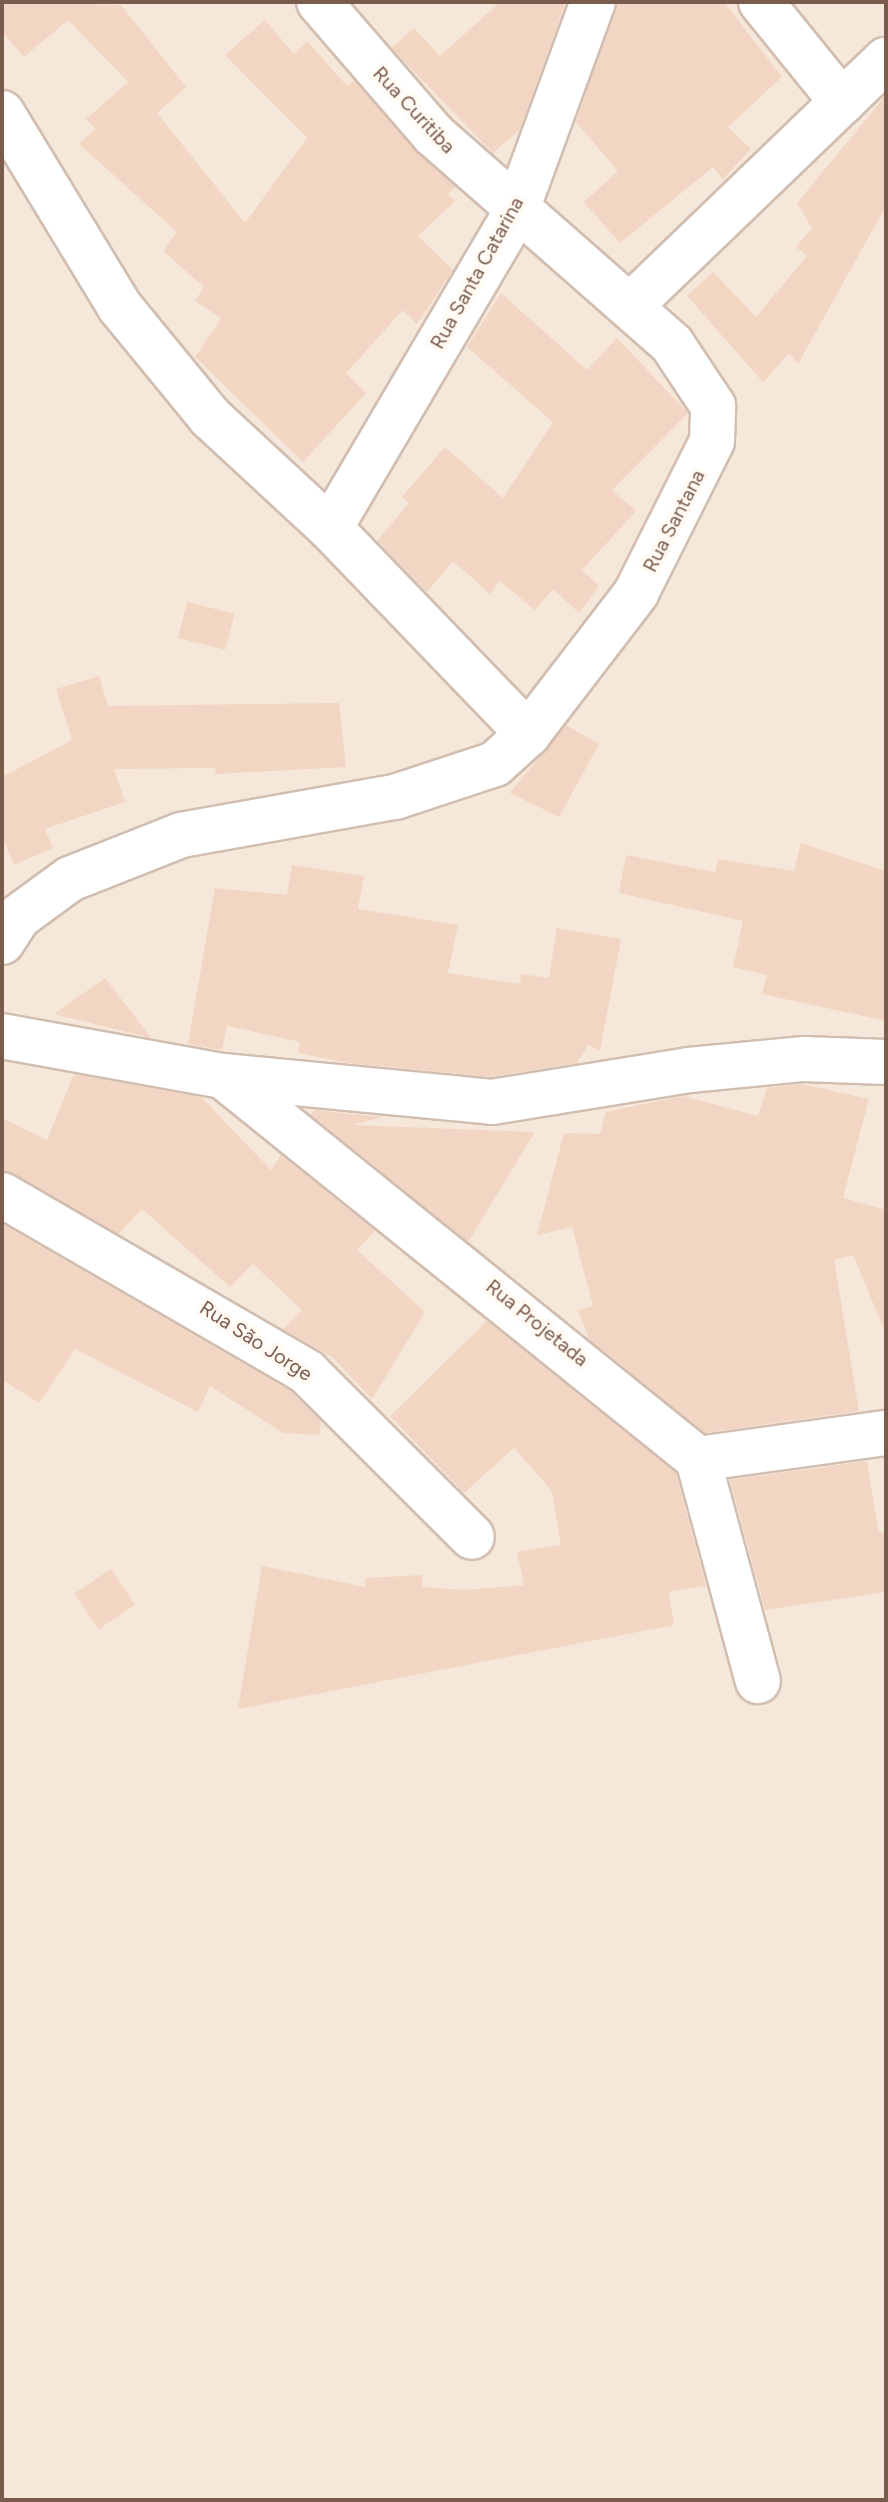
<!DOCTYPE html>
<html>
<head>
<meta charset="utf-8">
<style>
	body { margin:0 }
	#map { position:relative; width:888px; height:2502px; overflow:hidden; background:#fdf6ec; font-family:Figtree,sans-serif }
	div>[style] { position:absolute }
	.residential>* { inset:0; background:#f5e8da; transform-origin:0 0 }
	.building>* { inset:0; background:#f3d5c3; transform-origin:0 0 }
	.roads { filter:drop-shadow(2px 0 #d1beb0) drop-shadow(-2px 0 #d1beb0) drop-shadow(0 2px #d1beb0) drop-shadow(0 -2px #d1beb0) }
	.minor>* { height:44px; margin:-22px; padding:0 22px; transform-origin:22px; border-radius:22px; background:#fff }
	span { translate:-50% -50%; white-space:nowrap; text-align:center; line-height:1.15; -webkit-text-stroke:8px #fffaf3; paint-order:stroke }
	.street-label { font-size:20px; color:#7a5c4d }
	.frame { position:absolute; inset:0; border:4px solid #7a5c4d; pointer-events:none }
</style>
</head>
<body>
<div id="map">
	<div class="residential">
		<i style="left:2px;top:2px;width:884px;height:2498px"></i>
	</div>
	<div class="building">
		<i style="clip-path:polygon(2px 2px,121px 5px,186px 87px,157px 113px,245px 223px,307px 138px,225px 55px,265px 20px,294px 54px,307px 41px,347px 86px,354px 81px,456px 187px,448px 194px,455px 201px,418px 236px,453px 270px,417px 324px,403px 310px,346px 373px,366px 393px,303px 462px,195px 357px,221px 318px,195px 301px,204px 287px,163px 251px,177px 232px,79px 144px,95px 129px,86px 119px,128px 82px,68px 20px,24px 57px,2px 32px)"></i>
		<i style="clip-path:polygon(500px 2px,566px 2px,520px 129px,493px 153px,391px 48px,414px 28px,440px 56px)"></i>
		<i style="clip-path:polygon(617px 2px,724px 2px,782px 77px,728px 127px,751px 149px,723px 179px,713px 167px,620px 243px,584px 202px,618px 171px,576px 122px)"></i>
		<i style="clip-path:polygon(886px 95px,886px 206px,798px 364px,789px 353px,763px 382px,687px 296px,713px 272px,756px 317px,807px 256px,796px 247px,812px 228px,797px 203px)"></i>
		<i style="clip-path:polygon(501px 293px,587px 370px,617px 338px,688px 413px,612px 490px,636px 511px,582px 570px,599px 586px,579px 613px,553px 589px,535px 610px,500px 581px,490px 594px,453px 561px,427px 592px,377px 541px,409px 503px,402px 497px,445px 447px,503px 498px,553px 422px,467px 347px)"></i>
		<i style="left:187px;top:602px;width:49px;height:37px;rotate:14deg"></i>
		<i style="clip-path:polygon(99px 676px,108px 706px,339px 703px,346px 767px,216px 774px,215px 768px,114px 769px,125px 802px,45px 829px,53px 848px,14px 865px,2px 835px,2px 777px,72px 740px,56px 689px)"></i>
		<i style="clip-path:polygon(566px 725px,599px 744px,559px 817px,510px 793px)"></i>
		<i style="clip-path:polygon(801px 843px,886px 871px,886px 1021px,762px 994px,767px 975px,733px 967px,743px 921px,619px 893px,626px 855px,715px 872px,718px 859px,794px 871px)"></i>
		<i style="clip-path:polygon(292px 865px,364px 876px,358px 909px,458px 925px,448px 973px,520px 984px,521px 974px,549px 978px,557px 928px,621px 939px,600px 1051px,588px 1045px,577px 1063px,491px 1077px,348px 1063px,298px 1053px,300px 1042px,227px 1026px,222px 1050px,188px 1044px,215px 888px,287px 895px)"></i>
		<i style="clip-path:polygon(105px 978px,126px 1005px,151px 1038px,54px 1014px)"></i>
		<i style="clip-path:polygon(74px 1074px,201px 1097px,271px 1170px,281px 1155px,375px 1231px,357px 1250px,425px 1312px,372px 1399px,332px 1357px,283px 1329px,302px 1310px,253px 1264px,230px 1287px,142px 1209px,118px 1234px,2px 1170px,2px 1118px,47px 1140px)"></i>
		<i style="clip-path:polygon(801px 1084px,869px 1099px,843px 1198px,886px 1210px,886px 1334px,853px 1255px,834px 1260px,859px 1411px,705px 1433px,589px 1339px,578px 1310px,593px 1306px,572px 1227px,537px 1235px,564px 1133px,600px 1134px,606px 1112px,683px 1096px,758px 1116px,767px 1088px)"></i>
		<i style="clip-path:polygon(314px 1110px,383px 1117px,352px 1125px,535px 1132px,468px 1242px,311px 1115px)"></i>
		<i style="clip-path:polygon(2px 1224px,292px 1392px,321px 1421px,319px 1435px,283px 1433px,210px 1386px,198px 1412px,75px 1349px,39px 1403px,2px 1380px)"></i>
		<i style="clip-path:polygon(487px 1321px,676px 1473px,706px 1586px,669px 1592px,674px 1625px,238px 1709px,262px 1566px,365px 1587px,366px 1578px,422px 1575px,422px 1587px,464px 1590px,524px 1585px,517px 1552px,561px 1545px,552px 1491px,514px 1448px,464px 1493px,390px 1416px)"></i>
		<i style="clip-path:polygon(867px 1461px,879px 1533px,886px 1532px,886px 1592px,765px 1610px,730px 1480px)"></i>
		<i style="left:111px;top:1569px;width:43px;height:44px;rotate:56deg"></i>
	</div>
	<div class="roads">
		<div class="minor">
			<i style="left:761px;top:2px;width:129px;rotate:51deg"></i>
			<i style="left:2px;top:113px;width:227px;rotate:58.7deg"></i>
			<i style="left:120px;top:307px;width:142px;rotate:50.7deg"></i>
			<i style="left:210px;top:417px;width:163px;rotate:42.8deg"></i>
			<i style="left:330px;top:528px;width:286px;rotate:46.1deg"></i>
			<i style="left:630px;top:306px;width:355px;rotate:-43.9deg"></i>
			<i style="left:330px;top:528px;width:367px;rotate:-59.5deg"></i>
			<i style="left:516px;top:212px;width:224px;rotate:-69.9deg"></i>
			<i style="left:2px;top:942px;width:30px;rotate:-57deg"></i>
			<i style="left:18px;top:917px;width:64px;rotate:-36.2deg"></i>
			<i style="left:70px;top:879px;width:119px;rotate:-21.6deg"></i>
			<i style="left:181px;top:835px;width:217px;rotate:-10.1deg"></i>
			<i style="left:395px;top:797px;width:105px;rotate:-18.3deg"></i>
			<i style="left:495px;top:764px;width:45px;rotate:-42.3deg"></i>
			<i style="left:528px;top:734px;width:178px;rotate:-52.5deg"></i>
			<i style="left:636px;top:593px;width:170px;rotate:-63.4deg"></i>
			<i style="left:712px;top:441px;width:35px;rotate:-88deg"></i>
			<i style="left:713px;top:406px;width:74px;rotate:-123.5deg"></i>
			<i style="left:672px;top:344px;width:317px;rotate:-138.7deg"></i>
			<i style="left:434px;top:135px;width:176px;rotate:-130.8deg"></i>
			<i style="left:2px;top:1036px;width:225px;rotate:10.3deg"></i>
			<i style="left:223px;top:1076px;width:610px;rotate:38.88deg"></i>
			<i style="left:698px;top:1459px;width:190px;rotate:-7.9deg"></i>
			<i style="left:223px;top:1076px;width:270px;rotate:5.5deg"></i>
			<i style="left:492px;top:1102px;width:200px;rotate:-9.2deg"></i>
			<i style="left:689px;top:1070px;width:116px;rotate:-5.5deg"></i>
			<i style="left:804px;top:1059px;width:82px;rotate:2.1deg"></i>
			<i style="left:2px;top:1195px;width:353px;rotate:30.1deg"></i>
			<i style="left:307px;top:1372px;width:233px;rotate:45deg"></i>
			<i style="left:698px;top:1459px;width:230px;rotate:74.9deg"></i>
		</div>
	</div>
	<div class="street-label">
		<span style="left:414px;top:110px;rotate:47deg">Rua Curitiba</span>
		<span style="left:477px;top:273px;rotate:-61deg">Rua Santa Catarina</span>
		<span style="left:674px;top:521px;rotate:-63deg">Rua Santana</span>
		<span style="left:537px;top:1323px;rotate:39deg">Rua Projetada</span>
		<span style="left:256px;top:1341px;rotate:33deg">Rua São Jorge</span>
	</div>
	<div class="frame"></div>
</div>
</body>
</html>
